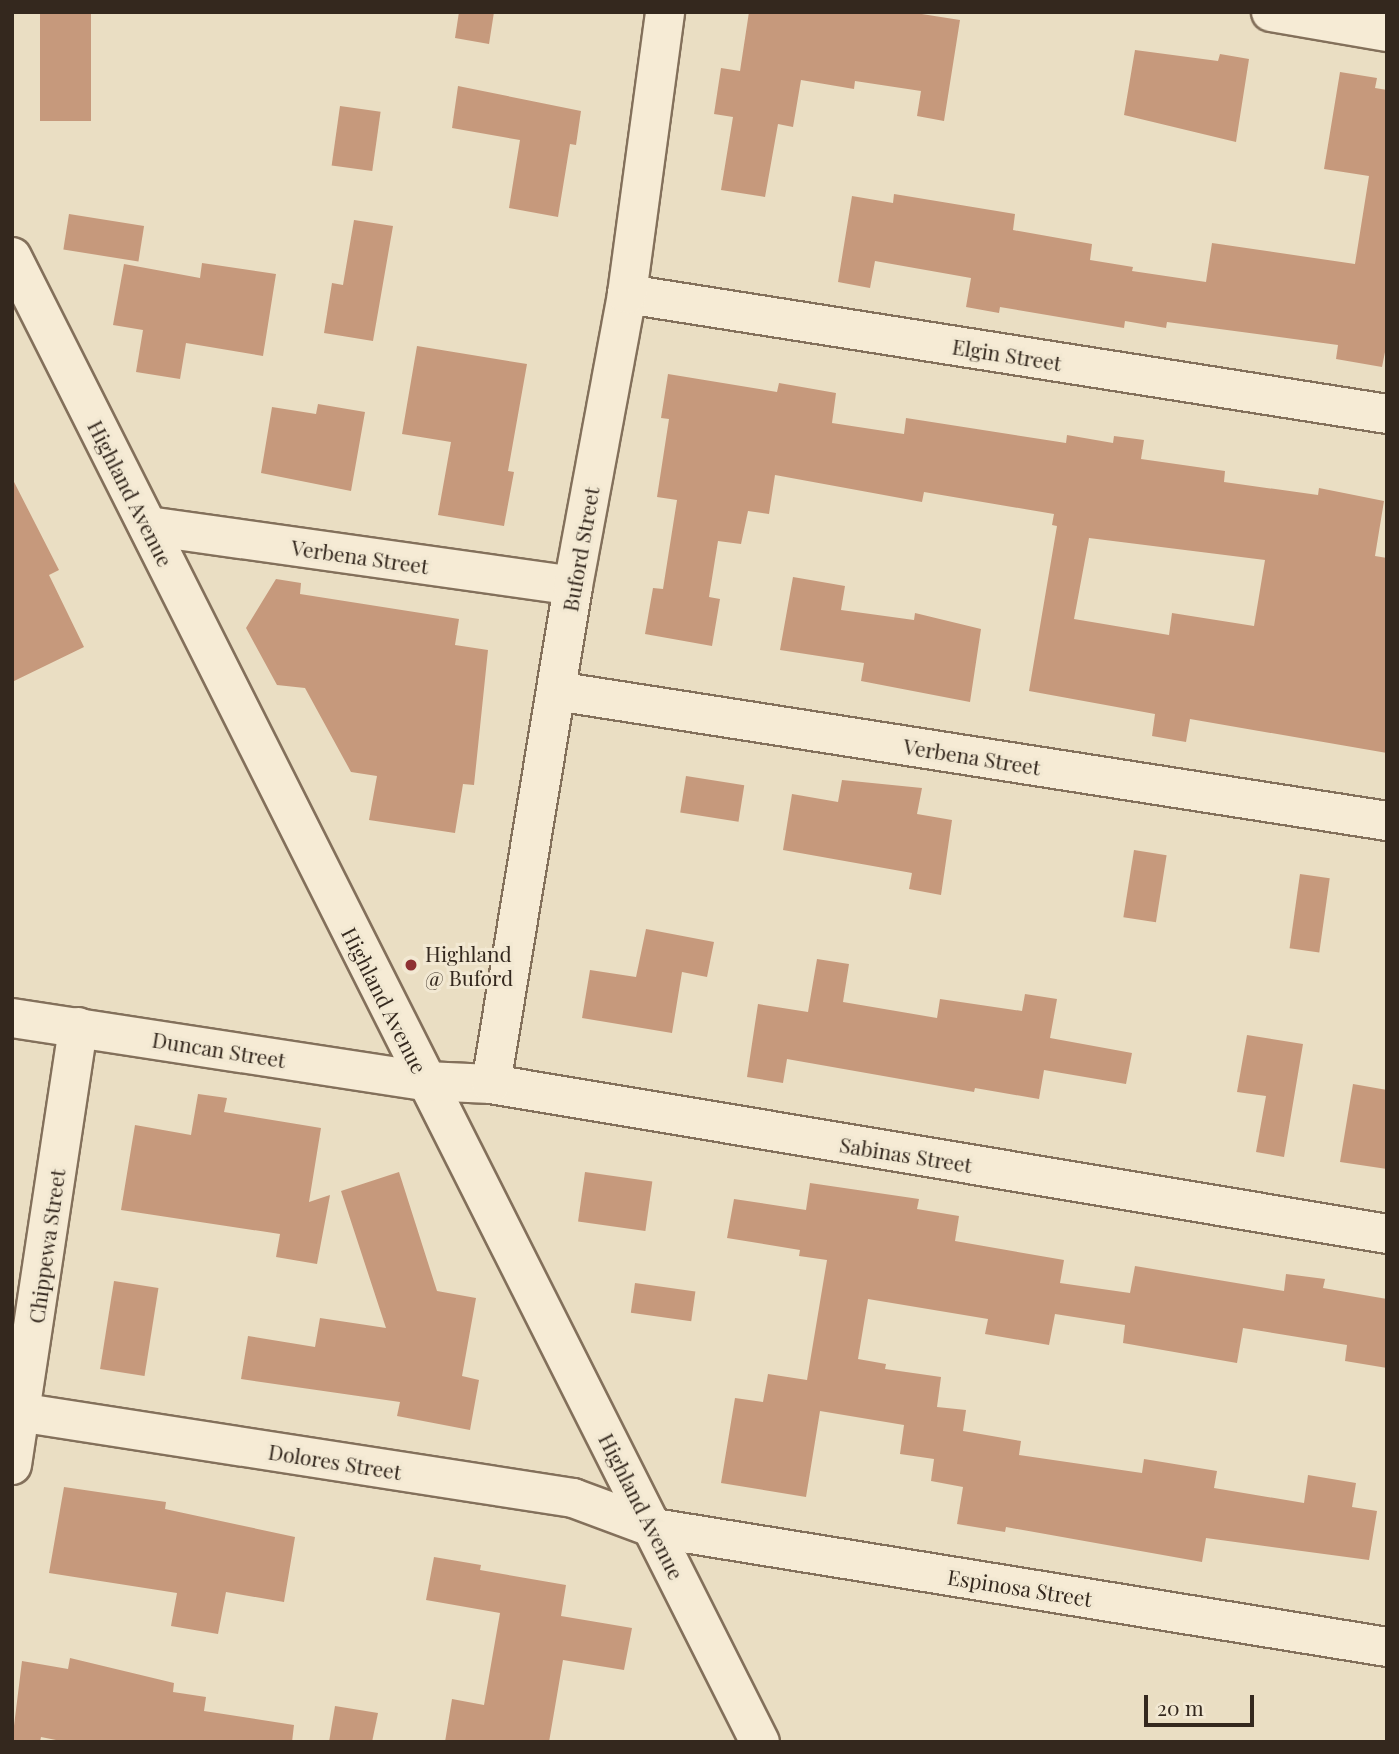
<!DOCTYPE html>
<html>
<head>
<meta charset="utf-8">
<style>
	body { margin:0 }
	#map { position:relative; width:1399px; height:1754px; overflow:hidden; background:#eadec3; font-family:"Playfair Display",serif }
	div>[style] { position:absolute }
	.building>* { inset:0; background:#c6997c; transform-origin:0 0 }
	.roads { filter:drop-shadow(2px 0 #83705b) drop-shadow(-2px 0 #83705b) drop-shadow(0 2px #83705b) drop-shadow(0 -2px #83705b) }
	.minor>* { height:38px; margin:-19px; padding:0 19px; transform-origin:19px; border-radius:19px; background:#f6ebd5 }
	.dots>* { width:19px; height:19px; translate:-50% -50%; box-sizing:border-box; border:4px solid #f2e8d2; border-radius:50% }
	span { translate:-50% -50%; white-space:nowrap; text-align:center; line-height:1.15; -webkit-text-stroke:6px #f2e8d2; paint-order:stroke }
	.street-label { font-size:21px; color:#34281e }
	.poi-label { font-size:21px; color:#34281e }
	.left { translate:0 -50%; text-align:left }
	.frame { position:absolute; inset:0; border:14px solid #34281e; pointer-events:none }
	.scale { position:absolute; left:1144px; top:1695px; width:110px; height:32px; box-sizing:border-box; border:4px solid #34281e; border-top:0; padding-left:9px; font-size:21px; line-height:24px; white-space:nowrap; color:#34281e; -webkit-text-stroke:5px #f2e8d2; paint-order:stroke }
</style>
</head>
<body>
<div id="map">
	<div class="building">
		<i style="left:40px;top:12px;width:51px;height:109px"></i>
		<i style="clip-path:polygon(459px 12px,494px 12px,489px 44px,455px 38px)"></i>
		<i style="clip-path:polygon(749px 12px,909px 12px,960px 20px,944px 121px,917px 116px,921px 91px,855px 81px,854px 89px,801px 80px,793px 127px,778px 124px,765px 197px,721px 190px,733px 117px,714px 114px,721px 68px,740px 71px)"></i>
		<i style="clip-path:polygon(1135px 50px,1218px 61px,1220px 54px,1249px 59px,1236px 142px,1124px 115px)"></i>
		<i style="clip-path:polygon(1340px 72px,1377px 78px,1375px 88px,1387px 90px,1387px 342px,1382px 367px,1336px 359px,1338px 345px,1167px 322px,1166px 328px,1125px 321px,1124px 328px,1000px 307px,999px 313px,966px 307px,971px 278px,875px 261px,870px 288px,838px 282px,852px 196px,893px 203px,894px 194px,1015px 214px,1013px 230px,1092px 244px,1090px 260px,1133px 267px,1132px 271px,1206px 282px,1212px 243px,1355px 264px,1369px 176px,1324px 169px)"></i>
		<i style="clip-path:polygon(458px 86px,581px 111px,576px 145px,570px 144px,558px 217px,509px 208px,520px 140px,452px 128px)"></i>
		<i style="left:340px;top:106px;width:41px;height:60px;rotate:8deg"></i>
		<i style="left:69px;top:214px;width:76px;height:36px;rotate:9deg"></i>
		<i style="clip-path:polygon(354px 220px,393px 226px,373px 341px,324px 333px,332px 283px,343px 285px)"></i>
		<i style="clip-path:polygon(202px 263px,276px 274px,263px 356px,186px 343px,180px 379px,136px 372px,143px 330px,113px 325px,124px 264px,200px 278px)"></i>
		<i style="clip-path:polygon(417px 346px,527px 364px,508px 471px,514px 472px,504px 526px,438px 515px,451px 442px,402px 434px)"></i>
		<i style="clip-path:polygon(evenodd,668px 374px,777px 392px,779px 383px,836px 393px,832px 423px,904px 434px,906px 418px,1066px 443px,1067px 435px,1113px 443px,1114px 436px,1144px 440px,1141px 459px,1225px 471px,1224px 482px,1318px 495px,1319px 488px,1384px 501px,1375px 556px,1387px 558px,1387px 753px,1190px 719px,1186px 742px,1152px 736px,1155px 714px,1029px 691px,1057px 526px,1052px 525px,1054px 514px,924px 492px,922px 502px,775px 475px,769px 514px,748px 511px,741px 544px,718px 541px,709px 597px,720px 599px,712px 646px,645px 634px,653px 588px,663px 589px,677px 500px,657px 497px,669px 419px,661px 418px,668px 374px,1089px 538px,1265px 560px,1254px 626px,1172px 613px,1169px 635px,1074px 619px,1089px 538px)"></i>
		<i style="clip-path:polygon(318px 404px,365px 412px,351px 491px,261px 473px,272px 407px,316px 414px)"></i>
		<i style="clip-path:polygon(12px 478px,59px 570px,49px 575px,84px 647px,12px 682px)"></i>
		<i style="clip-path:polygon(793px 577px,845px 586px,841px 610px,914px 620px,915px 613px,981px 629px,970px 702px,861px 681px,864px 663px,780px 650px)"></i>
		<i style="clip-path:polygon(276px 579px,301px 583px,300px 594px,459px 619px,455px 645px,488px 650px,474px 785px,463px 784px,455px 833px,369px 820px,377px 776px,351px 772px,305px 688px,277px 685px,246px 628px)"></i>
		<i style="left:686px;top:776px;width:59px;height:37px;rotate:9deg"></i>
		<i style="clip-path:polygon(842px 780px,922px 788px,917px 814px,952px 820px,941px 895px,909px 889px,912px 873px,783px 850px,792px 794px,838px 802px)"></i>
		<i style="left:1134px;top:850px;width:33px;height:68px;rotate:9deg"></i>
		<i style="left:1300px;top:874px;width:30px;height:75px;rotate:8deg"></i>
		<i style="clip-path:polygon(646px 929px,714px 942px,707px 977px,682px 972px,672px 1033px,582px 1018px,590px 970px,636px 977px)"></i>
		<i style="clip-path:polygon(817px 959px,849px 964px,843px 1002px,937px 1018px,940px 999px,1022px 1011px,1025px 994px,1057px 999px,1050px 1038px,1132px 1053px,1126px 1084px,1044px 1070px,1039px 1099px,975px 1088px,974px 1092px,787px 1059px,783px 1083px,747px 1077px,758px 1004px,808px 1012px)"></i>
		<i style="clip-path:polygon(1247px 1035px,1303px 1044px,1284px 1157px,1256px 1152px,1266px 1096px,1237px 1092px)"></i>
		<i style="clip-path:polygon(1353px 1084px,1387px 1090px,1387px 1169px,1340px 1162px)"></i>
		<i style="clip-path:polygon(198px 1094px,227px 1098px,224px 1112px,321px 1128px,309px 1202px,330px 1195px,317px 1264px,276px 1257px,280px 1234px,121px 1210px,135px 1125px,191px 1135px)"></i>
		<i style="clip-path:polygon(399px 1172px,437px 1291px,476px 1298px,462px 1376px,479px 1380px,470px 1430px,397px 1416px,400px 1402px,241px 1379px,248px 1336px,315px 1347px,320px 1318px,386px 1328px,341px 1191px)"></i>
		<i style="left:585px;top:1172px;width:68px;height:50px;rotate:8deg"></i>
		<i style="clip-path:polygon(810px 1183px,919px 1199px,917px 1209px,959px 1216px,955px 1241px,1064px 1260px,1060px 1283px,1130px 1293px,1135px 1266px,1284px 1291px,1286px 1274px,1325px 1279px,1323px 1288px,1387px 1299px,1387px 1368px,1345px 1361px,1347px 1345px,1243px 1328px,1237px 1363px,1123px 1343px,1125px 1325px,1055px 1314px,1049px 1345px,985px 1334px,988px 1319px,868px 1299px,858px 1359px,886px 1364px,885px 1369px,941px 1377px,937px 1407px,966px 1410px,963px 1431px,1021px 1441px,1019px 1455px,1142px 1473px,1144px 1459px,1217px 1471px,1214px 1488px,1304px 1503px,1308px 1475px,1356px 1483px,1352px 1507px,1377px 1511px,1369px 1560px,1206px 1538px,1202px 1562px,1006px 1527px,1005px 1532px,957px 1524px,963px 1487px,931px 1481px,934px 1459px,900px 1454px,904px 1425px,820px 1411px,806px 1497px,721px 1483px,735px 1398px,763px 1402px,768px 1374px,807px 1380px,827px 1260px,799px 1256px,800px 1250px,727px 1238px,734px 1199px,806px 1210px)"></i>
		<i style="left:114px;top:1281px;width:45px;height:89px;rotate:9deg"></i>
		<i style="left:635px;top:1283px;width:61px;height:30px;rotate:8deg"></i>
		<i style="clip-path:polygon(64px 1487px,166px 1502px,165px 1509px,295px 1537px,284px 1602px,226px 1592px,218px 1634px,171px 1626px,177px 1593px,49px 1573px)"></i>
		<i style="clip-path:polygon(434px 1557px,481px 1565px,480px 1570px,566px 1585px,561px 1616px,632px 1628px,624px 1670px,563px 1660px,549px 1742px,445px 1742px,452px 1699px,484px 1705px,500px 1613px,426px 1600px)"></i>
		<i style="clip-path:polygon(70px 1658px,174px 1683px,173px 1692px,206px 1697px,204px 1711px,294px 1725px,292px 1742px,66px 1742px,41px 1737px,40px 1742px,12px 1742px,22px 1661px,68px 1669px)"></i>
		<i style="clip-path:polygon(335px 1706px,378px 1713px,372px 1742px,329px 1742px)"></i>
	</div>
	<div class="roads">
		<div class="minor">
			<i style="left:1271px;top:12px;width:118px;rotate:9.8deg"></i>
			<i style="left:12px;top:257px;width:1663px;rotate:63.27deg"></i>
			<i style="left:627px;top:294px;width:769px;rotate:8.97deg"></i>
			<i style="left:148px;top:526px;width:429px;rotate:8deg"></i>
			<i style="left:556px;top:691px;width:841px;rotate:8.89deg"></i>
			<i style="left:12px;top:1018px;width:418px;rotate:8.7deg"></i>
			<i style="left:425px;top:1081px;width:66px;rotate:2.6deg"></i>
			<i style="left:491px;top:1084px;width:908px;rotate:9.5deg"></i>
			<i style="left:491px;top:1084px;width:505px;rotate:-80.65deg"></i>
			<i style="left:573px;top:586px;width:297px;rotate:-79.5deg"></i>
			<i style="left:627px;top:294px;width:285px;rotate:-82.3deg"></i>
			<i style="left:12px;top:1411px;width:568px;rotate:8.82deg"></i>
			<i style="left:573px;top:1498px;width:86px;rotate:20.3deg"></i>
			<i style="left:654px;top:1528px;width:743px;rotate:9.22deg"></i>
			<i style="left:12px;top:1465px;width:443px;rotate:-81.4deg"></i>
		</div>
	</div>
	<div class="dots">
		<i style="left:411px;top:965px;background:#8e3033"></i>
	</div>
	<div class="street-label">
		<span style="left:1007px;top:354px;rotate:9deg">Elgin Street</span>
		<span style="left:131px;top:493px;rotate:63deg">Highland Avenue</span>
		<span style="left:580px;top:549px;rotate:-80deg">Buford Street</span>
		<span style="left:360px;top:556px;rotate:8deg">Verbena Street</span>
		<span style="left:972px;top:756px;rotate:9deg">Verbena Street</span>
		<span style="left:385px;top:1000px;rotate:63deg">Highland Avenue</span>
		<span style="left:219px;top:1049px;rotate:9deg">Duncan Street</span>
		<span style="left:906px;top:1154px;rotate:9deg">Sabinas Street</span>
		<span style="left:46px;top:1246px;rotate:-82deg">Chippewa Street</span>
		<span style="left:335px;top:1461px;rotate:9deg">Dolores Street</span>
		<span style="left:642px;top:1506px;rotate:63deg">Highland Avenue</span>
		<span style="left:1020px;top:1587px;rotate:9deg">Espinosa Street</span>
	</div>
	<div class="poi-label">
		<span class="left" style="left:425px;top:965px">Highland<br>@ Buford</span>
	</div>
	<div class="frame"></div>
	<div class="scale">20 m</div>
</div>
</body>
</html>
